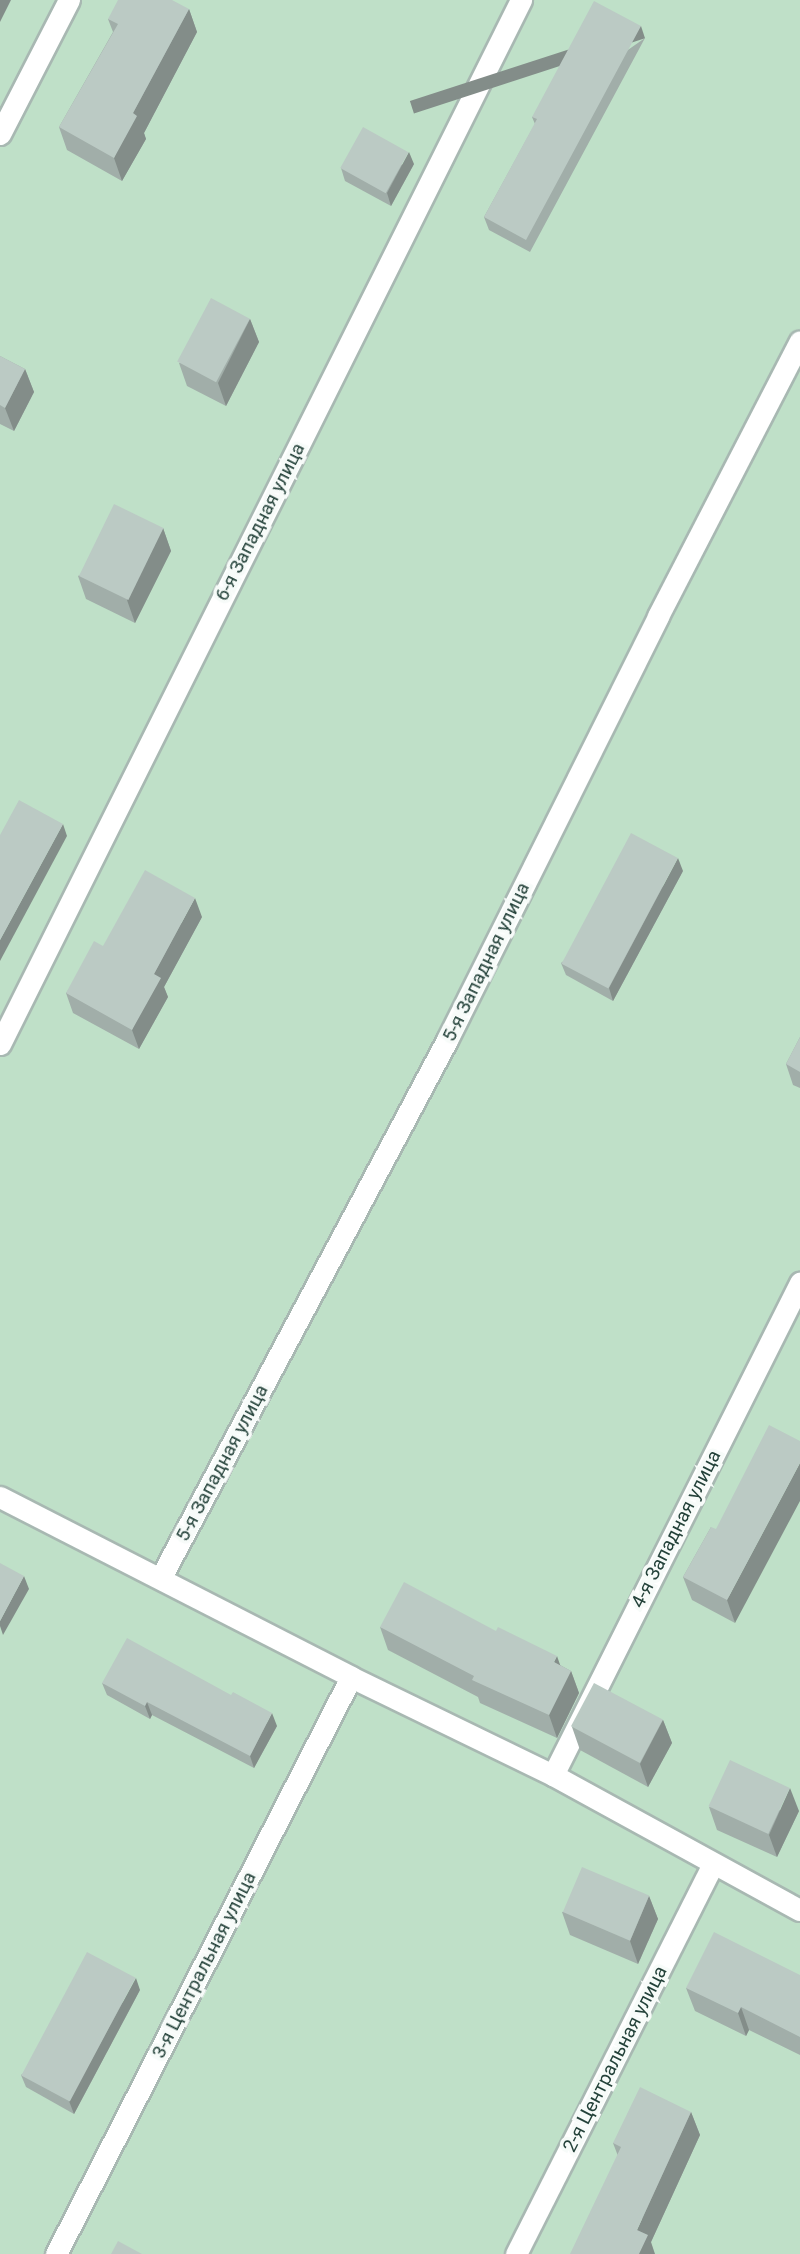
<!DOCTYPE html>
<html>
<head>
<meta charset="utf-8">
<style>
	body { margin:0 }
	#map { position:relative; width:800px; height:2254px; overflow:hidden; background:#e6efeb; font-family:Roboto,sans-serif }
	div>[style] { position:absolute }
	.green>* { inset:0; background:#bfe0c8; transform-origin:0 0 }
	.roads { filter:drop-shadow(2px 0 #a8b8b2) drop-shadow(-2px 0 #a8b8b2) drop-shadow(0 2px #a8b8b2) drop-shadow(0 -2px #a8b8b2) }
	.minor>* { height:21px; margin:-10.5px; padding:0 10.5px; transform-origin:10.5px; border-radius:10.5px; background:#fff }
	.wall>* { inset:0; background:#a1aea9 }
	.shaded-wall>* { inset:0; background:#838d89; transform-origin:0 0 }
	.building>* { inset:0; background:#bbcac4; transform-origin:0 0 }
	span { translate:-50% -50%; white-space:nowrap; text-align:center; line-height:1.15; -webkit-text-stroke:7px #f7fbf9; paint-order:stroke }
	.street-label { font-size:19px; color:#24423a }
</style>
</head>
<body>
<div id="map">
	<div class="green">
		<i style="left:0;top:0;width:800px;height:2254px"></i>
	</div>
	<div class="roads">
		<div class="minor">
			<i style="left:0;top:134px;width:151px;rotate:-62.8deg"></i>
			<i style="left:0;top:1044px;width:1167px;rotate:-63.48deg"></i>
			<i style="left:0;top:1497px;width:394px;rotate:27.1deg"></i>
			<i style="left:351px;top:1677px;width:225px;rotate:25.9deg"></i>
			<i style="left:553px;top:1775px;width:281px;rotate:28.7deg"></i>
			<i style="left:161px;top:1577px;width:608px;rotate:-61.96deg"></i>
			<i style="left:447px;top:1040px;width:474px;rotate:-63.5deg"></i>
			<i style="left:658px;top:616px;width:309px;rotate:-62.7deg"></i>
			<i style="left:553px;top:1775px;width:551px;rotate:-63.34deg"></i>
			<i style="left:56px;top:2254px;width:648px;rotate:-62.92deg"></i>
			<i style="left:516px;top:2254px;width:437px;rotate:-63.2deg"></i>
		</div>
	</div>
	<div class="wall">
		<i style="clip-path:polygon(189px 9px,197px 32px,144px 133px,146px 139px,122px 181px,67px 150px,59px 127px,113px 32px,108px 19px)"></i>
		<i style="clip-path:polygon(645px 38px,530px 252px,489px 230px,484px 217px,535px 124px,532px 117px)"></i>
		<i style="clip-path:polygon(414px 164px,391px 206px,345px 181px,341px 168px)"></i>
		<i style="clip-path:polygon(250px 319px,259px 342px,226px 406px,187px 386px,179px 363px)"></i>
		<i style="clip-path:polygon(0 356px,25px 369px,34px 392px,14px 431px,0 424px)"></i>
		<i style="clip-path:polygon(163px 528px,171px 551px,135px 623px,86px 599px,78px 576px)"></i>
		<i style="clip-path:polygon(683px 871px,613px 1001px,566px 975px,561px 963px)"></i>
		<i style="clip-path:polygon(202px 917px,164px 987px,168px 997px,139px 1049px,73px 1013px,66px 993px,103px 946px)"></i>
		<i style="clip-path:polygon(800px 1037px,800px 1088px,793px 1085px,786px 1064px)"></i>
		<i style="clip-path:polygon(711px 1527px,735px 1623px,692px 1600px,683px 1577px)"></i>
		<i style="clip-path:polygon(380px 1627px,560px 1665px,571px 1671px,579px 1693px,557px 1738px,480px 1703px,478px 1697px,388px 1650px)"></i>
		<i style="clip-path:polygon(102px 1683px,277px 1726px,254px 1768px,152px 1715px,150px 1719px,107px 1695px)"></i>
		<i style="clip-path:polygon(663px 1720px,672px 1743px,648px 1787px,580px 1750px,572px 1727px)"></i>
		<i style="clip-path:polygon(709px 1807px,799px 1811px,777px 1857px,717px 1830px)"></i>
		<i style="clip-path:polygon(649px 1896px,658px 1919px,638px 1964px,570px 1935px,562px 1912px)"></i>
		<i style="clip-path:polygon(800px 1975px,800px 2055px,749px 2030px,746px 2036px,695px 2011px,686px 1988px)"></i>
		<i style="clip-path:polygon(140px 1990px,74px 2114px,26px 2087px,21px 2075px)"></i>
		<i style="clip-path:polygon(691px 2112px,700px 2135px,651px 2242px,613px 2143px)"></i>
	</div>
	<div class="shaded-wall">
		<i style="clip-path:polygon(0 0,11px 0,0 22px)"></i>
		<i style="clip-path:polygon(189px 9px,197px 32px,144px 133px,146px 139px,122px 181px,114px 158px,133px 113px)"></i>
		<i style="left:641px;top:26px;width:13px;height:243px;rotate:72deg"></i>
		<i style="clip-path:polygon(409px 152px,414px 164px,391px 206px,387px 193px)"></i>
		<i style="clip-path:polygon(250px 319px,259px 342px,226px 406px,218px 383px)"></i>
		<i style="clip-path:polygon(25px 369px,34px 392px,14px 431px,5px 408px)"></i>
		<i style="clip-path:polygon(163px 528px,171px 551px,135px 623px,127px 600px)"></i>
		<i style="clip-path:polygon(63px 824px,67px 836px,0 961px,0 940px)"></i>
		<i style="clip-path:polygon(678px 858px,683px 871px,613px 1001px,609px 988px)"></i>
		<i style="clip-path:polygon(195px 898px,202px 917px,164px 987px,168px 997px,139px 1049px,132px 1030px,154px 974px)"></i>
		<i style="clip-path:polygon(800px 1463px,800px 1501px,735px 1623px,727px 1600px)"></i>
		<i style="clip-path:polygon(24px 1576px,29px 1589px,3px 1635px,0 1626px,0 1621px)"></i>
		<i style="clip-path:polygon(557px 1656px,565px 1679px,554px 1662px)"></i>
		<i style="clip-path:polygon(571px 1671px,579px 1693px,557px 1738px,549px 1715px)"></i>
		<i style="clip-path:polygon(147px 1702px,152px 1715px,150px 1719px,145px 1706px)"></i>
		<i style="clip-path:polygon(272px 1713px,277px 1726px,254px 1768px,250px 1756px)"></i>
		<i style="clip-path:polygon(663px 1720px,672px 1743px,648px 1787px,640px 1764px)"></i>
		<i style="clip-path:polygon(790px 1788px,799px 1811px,777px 1857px,769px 1835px)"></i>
		<i style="clip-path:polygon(649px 1896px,658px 1919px,638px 1964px,630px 1941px)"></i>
		<i style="clip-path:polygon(136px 1978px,140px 1990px,74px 2114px,69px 2101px)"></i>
		<i style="clip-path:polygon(741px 2007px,749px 2030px,746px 2036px,738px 2013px)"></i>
		<i style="clip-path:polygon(691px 2112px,700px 2135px,651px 2242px,655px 2254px,639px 2254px,637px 2230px)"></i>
	</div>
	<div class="building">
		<i style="clip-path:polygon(118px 0,172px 0,189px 9px,133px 113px,137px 116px,114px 158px,59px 127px,118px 24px,108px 19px)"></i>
		<i style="clip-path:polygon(594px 1px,641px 26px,526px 240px,484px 217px,537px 119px,532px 117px)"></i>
		<i style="left:363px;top:127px;width:52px;height:47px;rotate:29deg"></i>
		<i style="left:211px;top:298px;width:44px;height:72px;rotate:28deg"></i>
		<i style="clip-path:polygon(0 356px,25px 369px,5px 408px,0 405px)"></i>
		<i style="left:114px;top:504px;width:55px;height:80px;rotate:26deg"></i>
		<i style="clip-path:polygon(19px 800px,63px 824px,0 940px,0 835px)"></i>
		<i style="left:631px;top:833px;width:53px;height:148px;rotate:28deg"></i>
		<i style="clip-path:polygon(145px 870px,195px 898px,154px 974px,161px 978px,132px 1030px,66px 993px,94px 941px,103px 946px)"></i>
		<i style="clip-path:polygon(800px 1037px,800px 1072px,786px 1064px)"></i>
		<i style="clip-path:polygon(769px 1425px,800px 1441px,800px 1463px,727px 1600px,683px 1577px,711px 1527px,716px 1529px)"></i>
		<i style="clip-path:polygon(0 1563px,24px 1576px,0 1621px)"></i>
		<i style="clip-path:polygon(404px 1582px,496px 1631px,498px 1627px,557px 1656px,554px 1662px,571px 1671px,549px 1715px,472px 1680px,474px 1676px,380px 1627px)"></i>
		<i style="clip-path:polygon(127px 1638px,231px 1695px,233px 1692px,272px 1713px,250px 1756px,147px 1702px,145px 1706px,102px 1683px)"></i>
		<i style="left:594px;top:1683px;width:78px;height:49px;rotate:28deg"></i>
		<i style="left:730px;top:1760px;width:66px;height:51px;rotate:25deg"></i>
		<i style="left:582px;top:1867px;width:73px;height:49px;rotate:23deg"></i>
		<i style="clip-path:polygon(714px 1932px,800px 1975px,800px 2037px,741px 2007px,738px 2013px,686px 1988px)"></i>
		<i style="left:87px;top:1952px;width:55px;height:140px;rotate:28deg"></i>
		<i style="clip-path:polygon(640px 2087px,691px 2112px,637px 2230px,648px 2235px,639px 2254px,570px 2254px,621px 2147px,613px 2143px)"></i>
		<i style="clip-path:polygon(118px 2241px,142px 2254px,111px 2254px)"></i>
	</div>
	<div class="street-label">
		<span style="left:260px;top:522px;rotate:-63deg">6-я Западная улица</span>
		<span style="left:486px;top:962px;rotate:-64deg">5-я Западная улица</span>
		<span style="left:222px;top:1463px;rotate:-62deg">5-я Западная улица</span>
		<span style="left:676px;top:1529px;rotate:-63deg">4-я Западная улица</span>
		<span style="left:204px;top:1965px;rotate:-63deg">3-я Центральная улица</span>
		<span style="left:615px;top:2059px;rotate:-63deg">2-я Центральная улица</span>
	</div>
</div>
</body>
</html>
